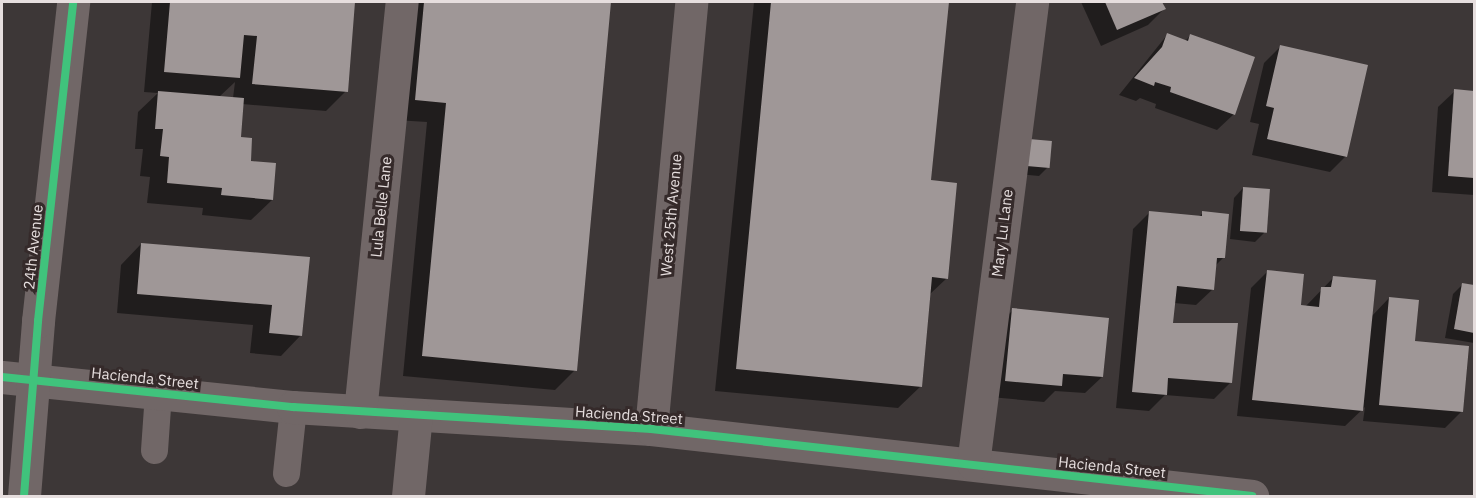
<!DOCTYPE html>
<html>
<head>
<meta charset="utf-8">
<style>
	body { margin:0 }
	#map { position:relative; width:1476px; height:498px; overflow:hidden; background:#3d3737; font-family:"IBM Plex Sans",sans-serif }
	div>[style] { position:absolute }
	.shadow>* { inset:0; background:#0007 }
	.building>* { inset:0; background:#9f9797; transform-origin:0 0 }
	.lane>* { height:27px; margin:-13.5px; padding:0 13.5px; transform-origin:13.5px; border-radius:13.5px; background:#716767 }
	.street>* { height:33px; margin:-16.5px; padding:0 16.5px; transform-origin:16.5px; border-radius:16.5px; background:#716767 }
	.cycleway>* { height:8px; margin:-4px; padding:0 4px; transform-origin:4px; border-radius:4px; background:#40c37c }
	span { translate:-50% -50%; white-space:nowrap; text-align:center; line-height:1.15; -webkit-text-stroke:6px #352a2a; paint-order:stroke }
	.street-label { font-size:15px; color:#e6dede }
	.frame { position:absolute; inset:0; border:3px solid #e6dede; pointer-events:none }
</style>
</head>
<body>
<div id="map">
	<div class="shadow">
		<i style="clip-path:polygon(evenodd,152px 2px,354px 2px,346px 91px,326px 111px,242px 104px,239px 138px,272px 200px,251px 220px,202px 215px,203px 208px,147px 203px,150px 177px,140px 176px,143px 149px,135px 149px,138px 112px,158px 93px,144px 92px,152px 2px,235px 82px,233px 98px,219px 97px,235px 82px)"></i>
		<i style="clip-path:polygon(408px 2px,610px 2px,575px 370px,555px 390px,403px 376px,427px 122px,395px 120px)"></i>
		<i style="clip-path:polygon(754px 2px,947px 2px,930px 180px,947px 278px,929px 295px,921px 386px,898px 408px,715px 391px)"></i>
		<i style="clip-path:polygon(1081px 2px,1161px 2px,1164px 9px,1148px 25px,1101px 46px)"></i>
		<i style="clip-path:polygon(1167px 35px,1185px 41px,1190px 36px,1234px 114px,1217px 130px,1155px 108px,1156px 104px,1140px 98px,1136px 101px,1119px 95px)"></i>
		<i style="clip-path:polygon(1280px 47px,1346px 156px,1330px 172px,1252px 155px,1259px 124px,1250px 122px,1264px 63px)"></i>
		<i style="clip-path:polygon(1455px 91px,1474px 92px,1474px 195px,1432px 192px,1438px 107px)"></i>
		<i style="clip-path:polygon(1029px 141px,1048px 167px,1039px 176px,1018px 174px)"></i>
		<i style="clip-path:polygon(1243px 188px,1264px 233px,1255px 242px,1230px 239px,1234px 198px)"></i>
		<i style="clip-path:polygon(1149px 213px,1198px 217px,1203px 213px,1223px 258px,1215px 266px,1213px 289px,1196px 305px,1174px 303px,1171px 324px,1230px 383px,1214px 399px,1165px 395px,1149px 411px,1116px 408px,1133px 229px)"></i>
		<i style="clip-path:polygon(141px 244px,308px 259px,301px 335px,281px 356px,250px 353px,253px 325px,117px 313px,121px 265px)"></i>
		<i style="clip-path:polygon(1267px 272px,1299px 306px,1305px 307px,1333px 278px,1371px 317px,1389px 298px,1414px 342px,1461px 412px,1445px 428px,1363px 421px,1365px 407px,1345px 426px,1237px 416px,1251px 288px)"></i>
		<i style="clip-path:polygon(1462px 285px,1474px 287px,1474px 343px,1445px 338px,1453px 294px)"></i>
		<i style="clip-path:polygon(1013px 310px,1102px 377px,1085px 393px,1055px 391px,1044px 402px,990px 397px,997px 326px)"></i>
	</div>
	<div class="building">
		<i style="clip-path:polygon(170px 2px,355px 2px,348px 92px,252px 84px,257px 36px,244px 35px,240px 78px,164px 72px)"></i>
		<i style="clip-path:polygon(424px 2px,611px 2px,577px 371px,422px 356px,446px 103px,415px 100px)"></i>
		<i style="clip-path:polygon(771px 2px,949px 2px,931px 180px,957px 183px,948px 279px,932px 277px,922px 387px,736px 369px)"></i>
		<i style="clip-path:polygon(1105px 2px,1162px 2px,1166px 9px,1117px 30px)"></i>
		<i style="clip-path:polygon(1167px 33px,1188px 41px,1190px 34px,1255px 57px,1235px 115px,1170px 92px,1171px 87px,1155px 82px,1154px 86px,1134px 78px,1162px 47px)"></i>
		<i style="clip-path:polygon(1280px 45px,1368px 65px,1347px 157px,1267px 139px,1274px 108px,1266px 106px)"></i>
		<i style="clip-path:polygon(1454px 89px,1474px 91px,1474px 178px,1448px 176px)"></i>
		<i style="clip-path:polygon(158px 91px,244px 98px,241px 137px,252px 138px,251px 161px,276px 163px,273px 200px,221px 195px,222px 188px,167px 183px,169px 157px,160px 156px,163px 129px,155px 129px)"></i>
		<i style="left:1029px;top:139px;width:23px;height:27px;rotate:5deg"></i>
		<i style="left:1243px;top:187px;width:27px;height:44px;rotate:4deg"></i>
		<i style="clip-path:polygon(1149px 211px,1202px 216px,1202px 211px,1229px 214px,1225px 258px,1217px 258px,1214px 290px,1177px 286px,1173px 323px,1238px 323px,1232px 383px,1168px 378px,1167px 395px,1132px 392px)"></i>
		<i style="clip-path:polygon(141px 243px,310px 257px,302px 336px,269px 333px,272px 305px,137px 294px)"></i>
		<i style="clip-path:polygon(1267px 270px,1304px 274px,1301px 305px,1319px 307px,1321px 287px,1331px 287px,1333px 276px,1376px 280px,1363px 411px,1252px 400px)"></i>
		<i style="clip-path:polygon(1462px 283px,1474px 285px,1474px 333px,1454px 329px)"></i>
		<i style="clip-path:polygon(1389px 297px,1419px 300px,1415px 341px,1469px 346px,1463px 412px,1379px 405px)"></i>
		<i style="clip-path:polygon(1012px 308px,1109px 318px,1103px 377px,1063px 374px,1062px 386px,1005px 381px)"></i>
	</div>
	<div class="lane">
		<i style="left:154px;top:450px;width:57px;rotate:-86deg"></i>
		<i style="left:286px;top:473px;width:66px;rotate:-83.9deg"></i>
	</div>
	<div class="street">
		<i style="left:2px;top:377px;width:293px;rotate:5.9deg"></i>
		<i style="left:293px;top:407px;width:359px;rotate:3.5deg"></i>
		<i style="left:651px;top:429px;width:605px;rotate:6.36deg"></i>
		<i style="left:360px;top:412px;width:412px;rotate:-84.2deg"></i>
		<i style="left:651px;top:429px;width:429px;rotate:-84.6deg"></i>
		<i style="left:973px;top:464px;width:466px;rotate:-82.7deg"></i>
		<i style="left:24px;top:496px;width:176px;rotate:-85.4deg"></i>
		<i style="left:38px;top:321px;width:321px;rotate:-83.7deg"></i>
		<i style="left:408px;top:496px;width:81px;rotate:-84.4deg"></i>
	</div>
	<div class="cycleway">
		<i style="left:2px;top:377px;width:293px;rotate:5.9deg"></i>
		<i style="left:293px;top:407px;width:359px;rotate:3.5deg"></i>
		<i style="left:651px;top:429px;width:605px;rotate:6.36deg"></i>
		<i style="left:24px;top:496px;width:176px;rotate:-85.4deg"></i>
		<i style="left:38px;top:321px;width:321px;rotate:-83.7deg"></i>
	</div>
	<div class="street-label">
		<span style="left:381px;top:207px;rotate:-84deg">Lula Belle Lane</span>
		<span style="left:671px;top:215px;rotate:-85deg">West 25th Avenue</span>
		<span style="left:1002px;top:233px;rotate:-83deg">Mary Lu Lane</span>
		<span style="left:33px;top:247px;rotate:-84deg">24th Avenue</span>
		<span style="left:145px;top:378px;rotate:6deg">Hacienda Street</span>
		<span style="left:629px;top:415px;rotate:4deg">Hacienda Street</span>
		<span style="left:1112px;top:467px;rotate:6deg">Hacienda Street</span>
	</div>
	<div class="frame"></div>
</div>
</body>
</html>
